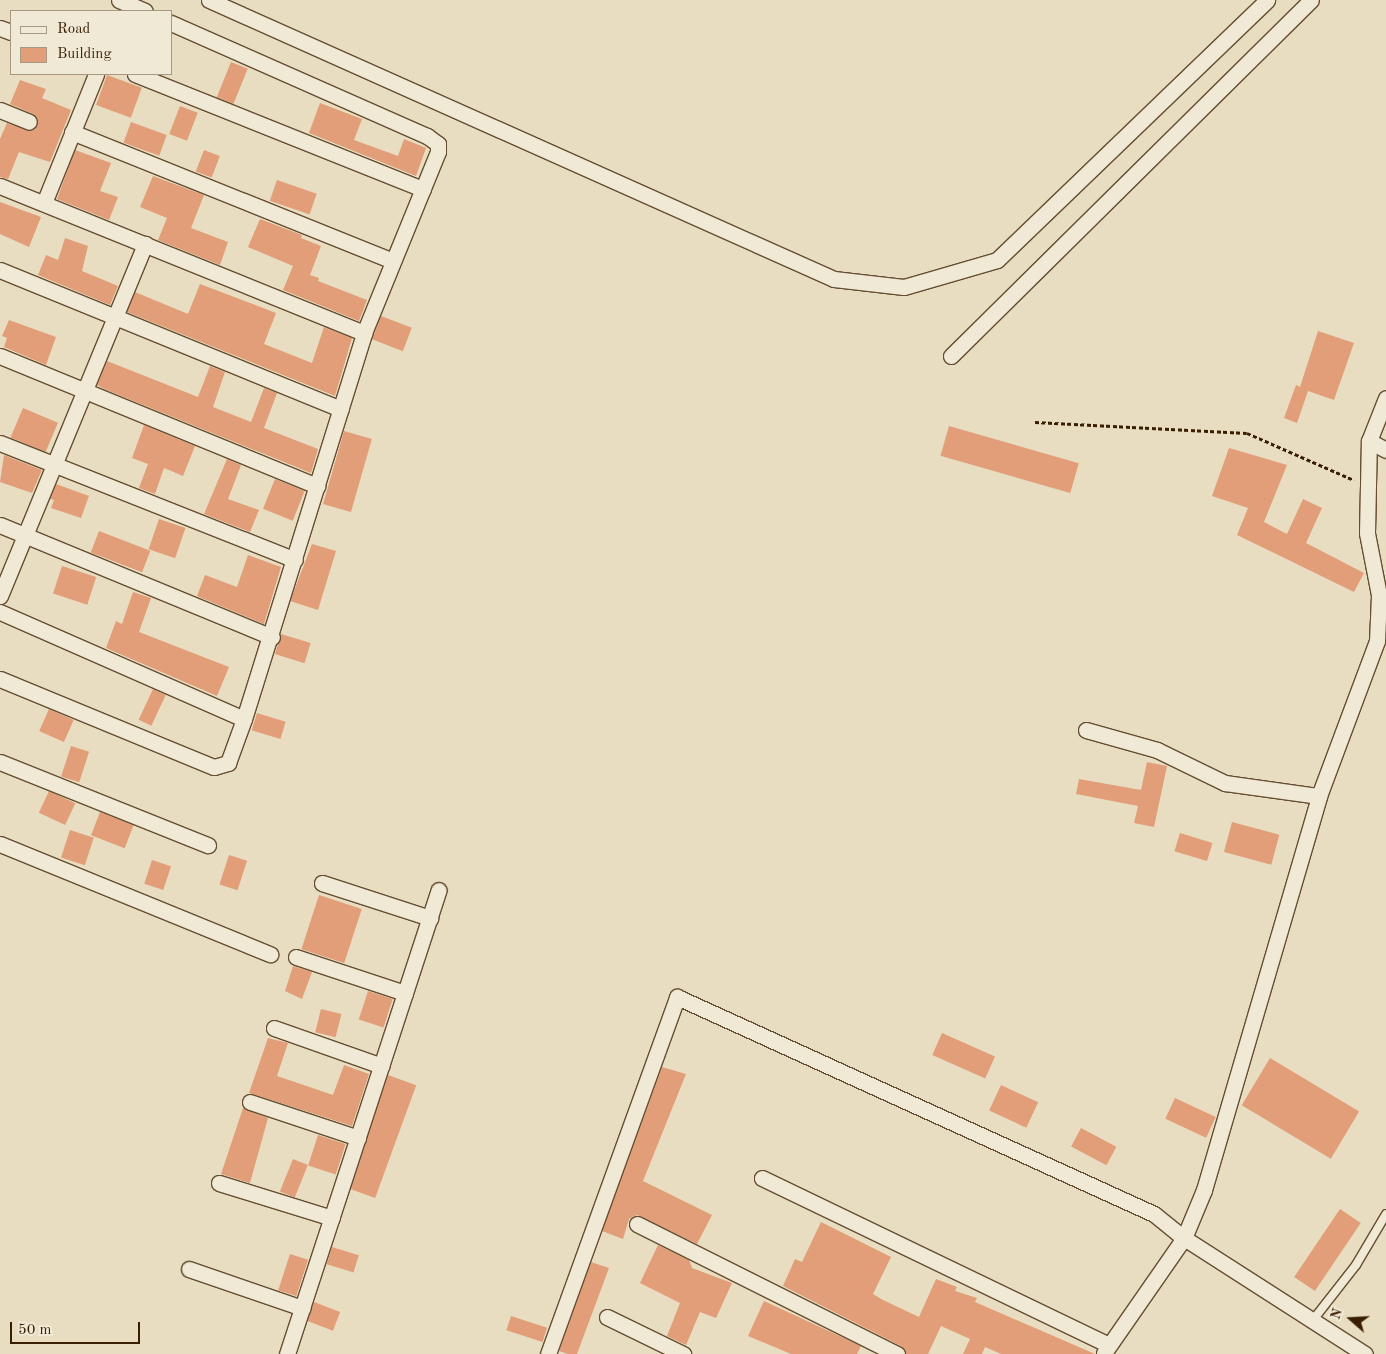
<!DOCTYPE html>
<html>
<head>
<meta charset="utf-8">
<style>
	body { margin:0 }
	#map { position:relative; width:1386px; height:1354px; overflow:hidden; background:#e8ddc0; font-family:"Old Standard TT",serif }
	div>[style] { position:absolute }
	.building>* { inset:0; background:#e19e79; transform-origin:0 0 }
	.path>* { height:3px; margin-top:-1.5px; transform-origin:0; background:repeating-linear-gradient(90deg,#391e01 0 4px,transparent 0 6.5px) }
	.roads { filter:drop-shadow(1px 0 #654e31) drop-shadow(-1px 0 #654e31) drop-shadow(0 1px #654e31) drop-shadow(0 -1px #654e31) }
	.service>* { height:8px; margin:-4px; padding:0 4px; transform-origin:4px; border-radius:4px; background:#f0e9d6 }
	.minor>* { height:15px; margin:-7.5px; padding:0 7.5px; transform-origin:7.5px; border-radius:7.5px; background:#f0e9d6 }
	span { translate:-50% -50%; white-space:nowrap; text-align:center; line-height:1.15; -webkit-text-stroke:4.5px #f0e9d6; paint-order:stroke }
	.legend { position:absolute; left:10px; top:10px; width:162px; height:65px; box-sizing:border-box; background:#f0e9d6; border:1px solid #a79881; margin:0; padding:6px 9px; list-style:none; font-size:15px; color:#391e01 }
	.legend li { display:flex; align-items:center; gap:10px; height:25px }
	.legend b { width:25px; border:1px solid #a79881 }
	.north { position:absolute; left:1326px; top:1294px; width:50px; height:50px; -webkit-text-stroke:4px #f0e9d6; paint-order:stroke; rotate:289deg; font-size:14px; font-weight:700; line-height:20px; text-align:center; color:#391e01 }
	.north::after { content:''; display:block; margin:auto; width:18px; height:22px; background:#391e01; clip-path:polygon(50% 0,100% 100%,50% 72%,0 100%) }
	.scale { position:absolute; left:10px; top:1322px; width:130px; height:22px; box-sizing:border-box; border:2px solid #391e01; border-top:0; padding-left:6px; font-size:15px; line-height:18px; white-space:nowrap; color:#391e01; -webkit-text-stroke:4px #f0e9d6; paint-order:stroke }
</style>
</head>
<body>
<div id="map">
	<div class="building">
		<i style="left:231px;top:62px;width:18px;height:38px;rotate:22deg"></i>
		<i style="left:107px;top:75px;width:37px;height:32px;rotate:20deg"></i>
		<i style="clip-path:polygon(20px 80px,46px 89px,42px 98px,71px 110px,50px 162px,19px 152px,8px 179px,0 177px,0 139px,7px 123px,30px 131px,35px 129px,38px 121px,33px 114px,10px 104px)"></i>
		<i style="clip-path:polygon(320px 103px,362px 119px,354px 140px,398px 156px,404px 139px,426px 148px,416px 176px,309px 133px)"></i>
		<i style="left:180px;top:106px;width:19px;height:30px;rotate:21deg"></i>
		<i style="left:131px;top:122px;width:38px;height:22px;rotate:20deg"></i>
		<i style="clip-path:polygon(75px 150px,111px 163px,100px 191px,118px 197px,109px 220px,57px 199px)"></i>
		<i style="left:204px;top:150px;width:17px;height:23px;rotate:21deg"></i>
		<i style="clip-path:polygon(153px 176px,204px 195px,191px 228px,228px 242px,220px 265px,158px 240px,167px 218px,140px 207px)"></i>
		<i style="left:277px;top:180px;width:42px;height:22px;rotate:19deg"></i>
		<i style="clip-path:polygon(0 202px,41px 217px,29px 247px,0 234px)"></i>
		<i style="clip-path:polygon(260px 219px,302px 235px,301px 238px,321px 246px,310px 275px,319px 278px,318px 281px,367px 300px,359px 321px,283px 290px,293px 266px,248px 247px)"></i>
		<i style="clip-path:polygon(65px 238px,88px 246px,82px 271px,118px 286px,110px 305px,38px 275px,46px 255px,58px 260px)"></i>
		<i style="clip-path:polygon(200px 284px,276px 313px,264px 344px,312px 363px,324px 327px,352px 338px,335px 396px,127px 312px,135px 292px,188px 314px)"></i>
		<i style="left:381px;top:316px;width:33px;height:25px;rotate:21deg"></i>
		<i style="clip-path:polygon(9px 320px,56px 337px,46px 365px,4px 347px,7px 338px,2px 336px)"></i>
		<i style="clip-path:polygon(1318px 331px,1354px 343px,1334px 400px,1308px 391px,1297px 423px,1284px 418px,1296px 385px,1300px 387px)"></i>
		<i style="clip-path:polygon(107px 361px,198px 397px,210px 366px,225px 372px,213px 407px,251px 422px,264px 388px,277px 393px,264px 428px,318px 449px,311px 473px,104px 389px,97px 385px)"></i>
		<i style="left:23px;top:408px;width:38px;height:32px;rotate:23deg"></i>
		<i style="clip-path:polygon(144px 425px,195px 446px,183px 476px,164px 468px,155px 494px,139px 488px,148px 464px,132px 458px)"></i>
		<i style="left:949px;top:426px;width:135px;height:31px;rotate:16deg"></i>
		<i style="left:344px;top:431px;width:29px;height:76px;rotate:16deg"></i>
		<i style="clip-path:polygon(1229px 448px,1287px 465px,1264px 522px,1287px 534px,1303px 499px,1322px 508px,1306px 543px,1364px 573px,1354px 592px,1237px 535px,1248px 508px,1212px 496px)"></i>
		<i style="clip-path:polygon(4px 455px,42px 470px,32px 493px,0 482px)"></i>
		<i style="clip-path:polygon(227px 459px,241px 465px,228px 499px,259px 510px,250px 532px,204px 514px)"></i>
		<i style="left:275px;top:479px;width:32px;height:32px;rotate:22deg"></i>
		<i style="clip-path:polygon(56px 484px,89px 496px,81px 518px,51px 508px,54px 500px,50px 499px)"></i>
		<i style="left:159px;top:519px;width:28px;height:32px;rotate:19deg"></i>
		<i style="left:99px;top:531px;width:55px;height:23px;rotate:21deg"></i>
		<i style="clip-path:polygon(312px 544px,336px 551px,318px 610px,290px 601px)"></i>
		<i style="clip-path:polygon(248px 555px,281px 567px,264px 624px,197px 596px,205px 575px,237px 587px)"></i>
		<i style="left:62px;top:566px;width:36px;height:29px;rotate:18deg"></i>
		<i style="clip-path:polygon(133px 592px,151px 598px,139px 632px,229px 667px,217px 696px,106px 648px,116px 621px,122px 624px)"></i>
		<i style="left:281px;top:634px;width:31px;height:21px;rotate:17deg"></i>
		<i style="left:153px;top:689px;width:14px;height:34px;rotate:25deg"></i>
		<i style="left:49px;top:709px;width:27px;height:24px;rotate:24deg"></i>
		<i style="left:257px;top:713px;width:30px;height:18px;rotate:17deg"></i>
		<i style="left:71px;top:746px;width:19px;height:32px;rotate:18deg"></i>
		<i style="clip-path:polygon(1147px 762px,1167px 766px,1154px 827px,1134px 823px,1138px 806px,1076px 794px,1079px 779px,1141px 790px)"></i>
		<i style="left:49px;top:791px;width:29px;height:24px;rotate:25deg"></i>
		<i style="left:100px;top:812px;width:36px;height:25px;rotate:21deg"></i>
		<i style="left:1232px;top:822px;width:49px;height:31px;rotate:15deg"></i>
		<i style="left:70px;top:830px;width:25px;height:29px;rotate:18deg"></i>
		<i style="left:1180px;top:833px;width:34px;height:19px;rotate:17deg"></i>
		<i style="left:229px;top:855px;width:19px;height:31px;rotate:18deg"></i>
		<i style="left:152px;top:860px;width:20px;height:25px;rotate:18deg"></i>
		<i style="left:319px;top:895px;width:45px;height:57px;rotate:18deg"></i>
		<i style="clip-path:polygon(293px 966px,312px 972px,302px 999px,285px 991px)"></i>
		<i style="left:368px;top:991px;width:26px;height:30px;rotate:18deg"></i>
		<i style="left:321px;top:1009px;width:21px;height:24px;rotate:14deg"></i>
		<i style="left:942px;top:1033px;width:58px;height:24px;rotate:24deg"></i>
		<i style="clip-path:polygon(268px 1038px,288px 1043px,277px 1076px,333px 1095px,344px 1065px,369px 1074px,352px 1126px,249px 1093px)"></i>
		<i style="left:1270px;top:1058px;width:104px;height:55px;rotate:31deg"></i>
		<i style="clip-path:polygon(662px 1067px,686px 1074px,643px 1181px,712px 1215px,697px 1244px,637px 1215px,629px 1219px,623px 1239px,602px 1231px)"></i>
		<i style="left:388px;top:1075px;width:30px;height:120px;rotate:20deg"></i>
		<i style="left:1001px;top:1085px;width:41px;height:28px;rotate:25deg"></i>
		<i style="left:1175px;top:1098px;width:45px;height:23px;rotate:25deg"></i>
		<i style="clip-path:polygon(243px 1108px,268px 1118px,250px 1183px,221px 1174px)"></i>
		<i style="left:1081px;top:1128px;width:40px;height:21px;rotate:28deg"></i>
		<i style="left:318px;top:1135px;width:29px;height:32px;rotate:18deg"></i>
		<i style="left:293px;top:1159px;width:16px;height:35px;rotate:22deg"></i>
		<i style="left:1340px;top:1209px;width:25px;height:82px;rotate:34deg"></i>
		<i style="clip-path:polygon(821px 1222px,891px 1257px,873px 1294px,883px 1300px,919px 1317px,936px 1279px,957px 1287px,955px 1291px,977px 1298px,975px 1302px,1095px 1354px,1001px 1354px,985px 1347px,982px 1354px,963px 1354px,970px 1339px,941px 1326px,928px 1354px,906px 1354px,901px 1346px,783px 1286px,795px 1259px,802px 1262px)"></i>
		<i style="clip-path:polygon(658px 1245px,689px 1260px,692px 1268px,732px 1283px,716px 1318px,700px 1312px,686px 1345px,667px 1336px,680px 1303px,640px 1283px)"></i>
		<i style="left:332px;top:1247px;width:28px;height:18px;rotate:17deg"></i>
		<i style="left:290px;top:1254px;width:19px;height:38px;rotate:18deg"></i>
		<i style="clip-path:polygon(591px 1262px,609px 1268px,577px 1354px,568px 1354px,559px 1351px)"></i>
		<i style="clip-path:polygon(764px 1301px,861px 1346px,857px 1354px,791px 1354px,748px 1336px)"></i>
		<i style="left:314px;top:1302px;width:28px;height:20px;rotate:21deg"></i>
		<i style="left:511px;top:1316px;width:38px;height:15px;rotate:18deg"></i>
	</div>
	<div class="path">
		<i style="left:1035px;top:422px;width:212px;rotate:3deg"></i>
		<i style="left:1247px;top:433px;width:117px;rotate:23.7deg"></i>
	</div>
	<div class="roads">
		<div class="service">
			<i style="left:1313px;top:1320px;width:70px;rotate:-52deg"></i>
			<i style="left:1356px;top:1265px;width:59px;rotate:-59.5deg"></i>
		</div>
		<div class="minor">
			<i style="left:119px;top:0;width:28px;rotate:23deg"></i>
			<i style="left:209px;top:0;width:684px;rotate:24.06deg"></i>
			<i style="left:834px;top:279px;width:70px;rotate:6.5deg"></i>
			<i style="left:904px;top:287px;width:97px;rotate:-16.2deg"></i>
			<i style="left:997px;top:260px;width:375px;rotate:-43.9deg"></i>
			<i style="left:0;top:28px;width:12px;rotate:20deg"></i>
			<i style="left:135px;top:74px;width:310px;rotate:21.8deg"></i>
			<i style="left:0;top:110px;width:31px;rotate:22deg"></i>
			<i style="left:72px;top:132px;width:346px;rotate:21.9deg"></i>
			<i style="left:0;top:186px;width:393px;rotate:22deg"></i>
			<i style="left:44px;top:203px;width:139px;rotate:-68deg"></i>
			<i style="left:0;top:270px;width:368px;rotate:22.2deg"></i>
			<i style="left:0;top:356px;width:343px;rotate:22.3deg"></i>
			<i style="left:951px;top:356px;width:506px;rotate:-44.68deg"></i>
			<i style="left:1369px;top:441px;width:19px;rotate:28deg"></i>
			<i style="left:0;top:443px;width:317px;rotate:21.6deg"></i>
			<i style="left:0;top:525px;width:294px;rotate:22.4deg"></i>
			<i style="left:0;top:596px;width:381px;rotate:-67.6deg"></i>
			<i style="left:0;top:612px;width:266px;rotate:23.7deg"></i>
			<i style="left:244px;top:719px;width:404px;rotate:-72.7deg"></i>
			<i style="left:364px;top:333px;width:196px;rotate:-67.8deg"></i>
			<i style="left:438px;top:152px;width:8px;rotate:-90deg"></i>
			<i style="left:438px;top:144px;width:14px;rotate:-144deg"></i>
			<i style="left:427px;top:136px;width:280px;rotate:-156.2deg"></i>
			<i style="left:0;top:679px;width:231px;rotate:22.4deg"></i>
			<i style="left:214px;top:767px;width:15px;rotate:-16deg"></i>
			<i style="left:228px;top:763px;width:47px;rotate:-70deg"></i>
			<i style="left:1086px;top:730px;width:74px;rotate:15.7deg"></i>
			<i style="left:1157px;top:750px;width:76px;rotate:25.9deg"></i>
			<i style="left:1225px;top:783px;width:95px;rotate:7.9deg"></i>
			<i style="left:0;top:762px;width:224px;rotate:21.8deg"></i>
			<i style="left:0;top:844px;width:292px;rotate:22.2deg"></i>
			<i style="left:322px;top:883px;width:114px;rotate:18deg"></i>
			<i style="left:296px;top:957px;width:115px;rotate:18.3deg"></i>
			<i style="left:274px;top:1028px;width:114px;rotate:19.4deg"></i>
			<i style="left:250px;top:1102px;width:114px;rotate:18.4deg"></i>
			<i style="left:762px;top:1178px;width:385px;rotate:25.7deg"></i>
			<i style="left:219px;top:1183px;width:118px;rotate:17.2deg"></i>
			<i style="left:637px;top:1224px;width:291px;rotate:26.6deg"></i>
			<i style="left:189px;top:1269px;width:120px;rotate:19deg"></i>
			<i style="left:607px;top:1317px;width:85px;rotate:26deg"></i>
			<i style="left:1104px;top:1353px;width:140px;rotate:-55.2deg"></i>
			<i style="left:1184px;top:1238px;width:215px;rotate:32.7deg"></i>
			<i style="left:287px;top:1354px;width:488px;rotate:-71.9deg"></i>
			<i style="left:548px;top:1354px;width:380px;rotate:-70.1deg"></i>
			<i style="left:677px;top:997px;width:524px;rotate:24.46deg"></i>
			<i style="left:1154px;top:1214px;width:38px;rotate:39deg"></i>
			<i style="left:1184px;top:1238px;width:52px;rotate:-67.4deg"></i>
			<i style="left:1204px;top:1190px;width:410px;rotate:-73.7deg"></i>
			<i style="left:1319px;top:796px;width:165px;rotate:-69.5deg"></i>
			<i style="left:1377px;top:641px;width:46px;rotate:-87.5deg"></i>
			<i style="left:1379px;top:595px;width:63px;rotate:-101deg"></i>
			<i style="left:1367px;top:533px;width:92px;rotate:-88.8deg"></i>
			<i style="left:1369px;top:441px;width:46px;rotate:-68.4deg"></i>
		</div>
	</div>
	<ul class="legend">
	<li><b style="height:6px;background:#f0e9d6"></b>Road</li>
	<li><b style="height:14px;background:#e19e79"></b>Building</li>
	</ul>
	<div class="north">N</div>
	<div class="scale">50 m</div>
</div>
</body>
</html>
